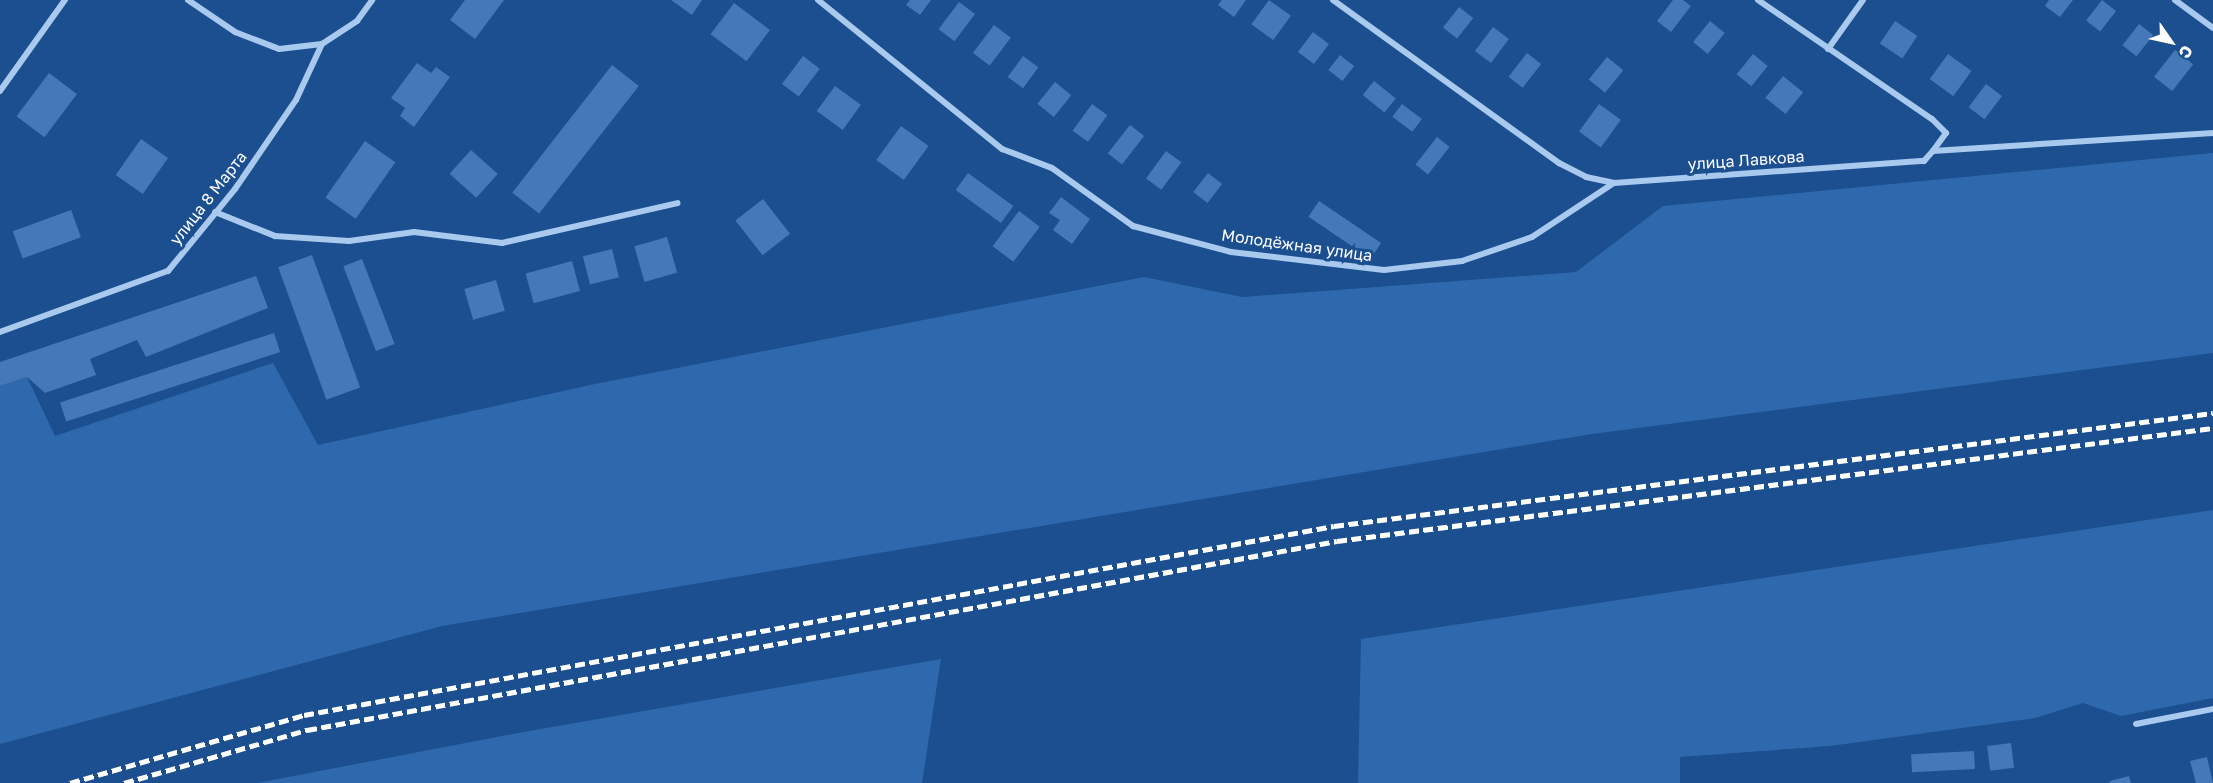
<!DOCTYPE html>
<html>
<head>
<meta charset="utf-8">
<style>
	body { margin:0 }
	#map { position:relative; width:2213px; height:783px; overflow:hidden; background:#1b4f8f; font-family:"Golos Text",sans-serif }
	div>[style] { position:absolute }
	.green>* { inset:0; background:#2e69ad }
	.building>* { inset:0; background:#4478b7; transform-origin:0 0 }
	.street>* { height:6px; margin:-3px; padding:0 3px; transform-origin:3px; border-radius:3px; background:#a9c9ee }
	.rail>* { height:4.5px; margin-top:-2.25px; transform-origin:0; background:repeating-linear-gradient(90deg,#fff 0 10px,transparent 0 14.5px) }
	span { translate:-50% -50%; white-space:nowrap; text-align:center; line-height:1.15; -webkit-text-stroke:6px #1b4f8f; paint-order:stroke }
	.street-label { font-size:16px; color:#fff }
	.north { position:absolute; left:2141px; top:12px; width:60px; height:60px; -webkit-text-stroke:4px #1b4f8f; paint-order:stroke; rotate:124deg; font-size:16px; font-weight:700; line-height:24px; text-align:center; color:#fff }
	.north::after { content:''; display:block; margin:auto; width:21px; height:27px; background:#fff; clip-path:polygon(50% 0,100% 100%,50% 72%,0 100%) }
</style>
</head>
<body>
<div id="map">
	<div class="green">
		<i style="clip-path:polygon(2213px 153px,2213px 353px,1592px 434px,442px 626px,0 744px,0 386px,27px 377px,55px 436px,273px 363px,318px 445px,595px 384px,1144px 277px,1242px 297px,1576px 272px,1663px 206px)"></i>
		<i style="clip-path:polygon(2213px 510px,2213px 698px,2121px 716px,2083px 703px,2035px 718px,1830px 746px,1680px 757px,1680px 783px,1358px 783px,1361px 639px)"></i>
		<i style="clip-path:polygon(941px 659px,922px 783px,257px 783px,518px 733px)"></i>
	</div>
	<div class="building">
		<i style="clip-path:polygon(465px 0,504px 0,475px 39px,450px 20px)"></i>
		<i style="clip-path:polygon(671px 0,702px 0,692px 15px)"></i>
		<i style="clip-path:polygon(910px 0,931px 0,920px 15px,906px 5px)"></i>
		<i style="clip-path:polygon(1222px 0,1246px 0,1234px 17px,1218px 5px)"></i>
		<i style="left:1269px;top:0;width:27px;height:30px;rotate:36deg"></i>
		<i style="clip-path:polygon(1673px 0,1683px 0,1691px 6px,1671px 32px,1657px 21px)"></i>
		<i style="clip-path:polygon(2049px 0,2073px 0,2060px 17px,2045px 6px)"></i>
		<i style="left:2102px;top:0;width:18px;height:26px;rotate:38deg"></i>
		<i style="left:959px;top:2px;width:20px;height:34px;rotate:37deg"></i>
		<i style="left:734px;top:3px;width:45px;height:39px;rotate:37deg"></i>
		<i style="left:1459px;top:7px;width:18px;height:26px;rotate:38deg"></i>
		<i style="left:1710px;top:21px;width:19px;height:27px;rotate:39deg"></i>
		<i style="left:1895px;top:21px;width:27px;height:27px;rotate:34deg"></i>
		<i style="left:2139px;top:24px;width:18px;height:27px;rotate:38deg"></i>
		<i style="left:994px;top:25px;width:21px;height:35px;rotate:37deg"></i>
		<i style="left:1493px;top:27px;width:20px;height:30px;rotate:37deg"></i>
		<i style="left:1313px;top:32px;width:20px;height:25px;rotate:37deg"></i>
		<i style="left:2175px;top:50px;width:23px;height:34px;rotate:38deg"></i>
		<i style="left:1527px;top:53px;width:18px;height:30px;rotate:38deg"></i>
		<i style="left:1753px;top:54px;width:19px;height:26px;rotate:39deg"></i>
		<i style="left:1948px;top:54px;width:29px;height:31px;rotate:36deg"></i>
		<i style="left:1340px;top:55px;width:18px;height:19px;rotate:38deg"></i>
		<i style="left:803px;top:56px;width:21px;height:35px;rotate:37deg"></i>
		<i style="left:1023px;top:56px;width:19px;height:26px;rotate:36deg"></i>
		<i style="left:1607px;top:57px;width:21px;height:29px;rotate:39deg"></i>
		<i style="clip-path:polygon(417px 63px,431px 73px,436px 67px,450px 77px,414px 127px,400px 116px,405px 108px,391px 98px)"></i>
		<i style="left:612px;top:65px;width:34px;height:162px;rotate:38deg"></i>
		<i style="left:49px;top:73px;width:35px;height:54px;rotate:37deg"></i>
		<i style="left:1783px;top:76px;width:26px;height:28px;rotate:39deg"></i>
		<i style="left:1374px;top:81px;width:28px;height:18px;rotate:39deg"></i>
		<i style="left:1055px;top:82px;width:21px;height:28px;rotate:39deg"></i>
		<i style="left:1986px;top:84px;width:20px;height:29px;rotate:37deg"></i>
		<i style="left:835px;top:86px;width:32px;height:31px;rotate:36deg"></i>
		<i style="left:1092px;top:104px;width:19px;height:33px;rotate:36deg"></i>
		<i style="left:1402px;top:104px;width:25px;height:16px;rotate:37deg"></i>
		<i style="left:1599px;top:104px;width:27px;height:34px;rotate:36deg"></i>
		<i style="left:1130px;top:125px;width:18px;height:36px;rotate:38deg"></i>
		<i style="left:901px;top:126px;width:34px;height:42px;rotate:36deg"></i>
		<i style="left:1437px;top:137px;width:16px;height:35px;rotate:38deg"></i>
		<i style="left:141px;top:139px;width:33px;height:44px;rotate:35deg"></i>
		<i style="left:365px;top:141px;width:37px;height:69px;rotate:35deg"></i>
		<i style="left:471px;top:150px;width:36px;height:32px;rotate:42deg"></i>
		<i style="left:1166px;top:151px;width:19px;height:34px;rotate:36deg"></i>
		<i style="left:968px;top:173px;width:56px;height:21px;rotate:36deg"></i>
		<i style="left:1208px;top:173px;width:18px;height:24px;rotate:38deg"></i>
		<i style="clip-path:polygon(1061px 197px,1090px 219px,1072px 244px,1053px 230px,1060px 220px,1049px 213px)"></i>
		<i style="left:763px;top:199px;width:44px;height:35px;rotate:52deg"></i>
		<i style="left:1319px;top:201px;width:75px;height:19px;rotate:34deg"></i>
		<i style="left:71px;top:210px;width:29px;height:62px;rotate:70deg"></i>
		<i style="left:1019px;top:211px;width:26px;height:44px;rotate:37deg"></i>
		<i style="left:667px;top:237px;width:37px;height:34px;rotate:74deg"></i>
		<i style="left:612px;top:249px;width:29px;height:30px;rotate:76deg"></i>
		<i style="left:312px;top:255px;width:141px;height:36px;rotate:70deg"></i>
		<i style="left:362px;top:259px;width:91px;height:20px;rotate:69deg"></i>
		<i style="left:572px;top:261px;width:31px;height:48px;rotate:75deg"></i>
		<i style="clip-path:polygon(256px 276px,268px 308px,146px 357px,137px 340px,90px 359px,96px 375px,45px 393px,27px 377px,0 386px,0 362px)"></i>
		<i style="left:496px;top:280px;width:32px;height:33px;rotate:74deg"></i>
		<i style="left:274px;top:333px;width:20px;height:225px;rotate:72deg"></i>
		<i style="left:2011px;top:743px;width:25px;height:24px;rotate:83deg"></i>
		<i style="left:1974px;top:751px;width:18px;height:63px;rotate:87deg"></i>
		<i style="clip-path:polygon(2207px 757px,2213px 783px,2196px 783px,2190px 761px)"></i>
		<i style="clip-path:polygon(2129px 776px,2131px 783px,2110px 783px,2110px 781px)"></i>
	</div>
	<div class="street">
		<i style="left:188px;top:0;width:57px;rotate:34.2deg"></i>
		<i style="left:235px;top:32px;width:47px;rotate:21.1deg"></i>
		<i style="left:279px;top:49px;width:43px;rotate:-6.6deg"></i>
		<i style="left:818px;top:0;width:237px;rotate:39deg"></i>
		<i style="left:1002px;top:149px;width:53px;rotate:20.8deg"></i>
		<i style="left:1052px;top:168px;width:100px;rotate:35.6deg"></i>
		<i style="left:1133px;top:226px;width:101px;rotate:14.9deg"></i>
		<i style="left:1231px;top:252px;width:154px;rotate:6.7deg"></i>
		<i style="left:1384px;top:270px;width:79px;rotate:-6.6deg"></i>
		<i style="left:1462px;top:261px;width:74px;rotate:-18.9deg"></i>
		<i style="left:1532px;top:237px;width:98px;rotate:-33.4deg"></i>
		<i style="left:1333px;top:0;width:279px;rotate:35.8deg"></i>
		<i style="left:1559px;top:163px;width:30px;rotate:27deg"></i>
		<i style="left:1586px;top:177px;width:29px;rotate:12deg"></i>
		<i style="left:1614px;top:183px;width:311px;rotate:-4.1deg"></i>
		<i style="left:1924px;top:161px;width:13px;rotate:-48deg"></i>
		<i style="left:1933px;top:151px;width:281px;rotate:-3.7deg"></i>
		<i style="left:1758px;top:0;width:211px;rotate:34.4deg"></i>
		<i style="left:1932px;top:119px;width:20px;rotate:45deg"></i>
		<i style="left:1946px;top:133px;width:22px;rotate:126deg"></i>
		<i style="left:2175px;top:0;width:47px;rotate:36.4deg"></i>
		<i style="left:1828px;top:49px;width:60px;rotate:-54.5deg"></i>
		<i style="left:0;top:91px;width:112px;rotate:-54.5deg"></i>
		<i style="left:215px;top:212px;width:65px;rotate:21.8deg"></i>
		<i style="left:275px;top:236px;width:74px;rotate:3.9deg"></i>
		<i style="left:349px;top:241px;width:66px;rotate:-7.9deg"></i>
		<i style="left:414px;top:232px;width:89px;rotate:7.1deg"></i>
		<i style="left:502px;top:243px;width:180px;rotate:-12.8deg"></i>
		<i style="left:0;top:332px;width:179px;rotate:-20deg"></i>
		<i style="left:168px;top:271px;width:106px;rotate:-50.7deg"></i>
		<i style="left:235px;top:189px;width:108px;rotate:-55.6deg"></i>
		<i style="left:296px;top:100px;width:62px;rotate:-65.1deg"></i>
		<i style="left:322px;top:44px;width:42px;rotate:-33.3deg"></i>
		<i style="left:357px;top:21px;width:26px;rotate:-54deg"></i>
		<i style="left:2136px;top:724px;width:78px;rotate:-11deg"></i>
	</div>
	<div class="rail">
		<i style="left:70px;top:783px;width:244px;rotate:-16.2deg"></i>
		<i style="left:304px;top:715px;width:1047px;rotate:-10.4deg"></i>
		<i style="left:1334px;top:526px;width:886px;rotate:-7.33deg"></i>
		<i style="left:124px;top:783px;width:191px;rotate:-16.2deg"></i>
		<i style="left:307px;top:730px;width:1047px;rotate:-10.4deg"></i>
		<i style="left:1337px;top:541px;width:883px;rotate:-7.35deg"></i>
	</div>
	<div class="street-label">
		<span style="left:1746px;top:160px;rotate:-4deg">улица Лавкова</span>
		<span style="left:208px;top:198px;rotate:-52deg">улица 8 Марта</span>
		<span style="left:1297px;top:245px;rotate:8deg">Молодёжная улица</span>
	</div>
	<div class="north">С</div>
</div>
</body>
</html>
